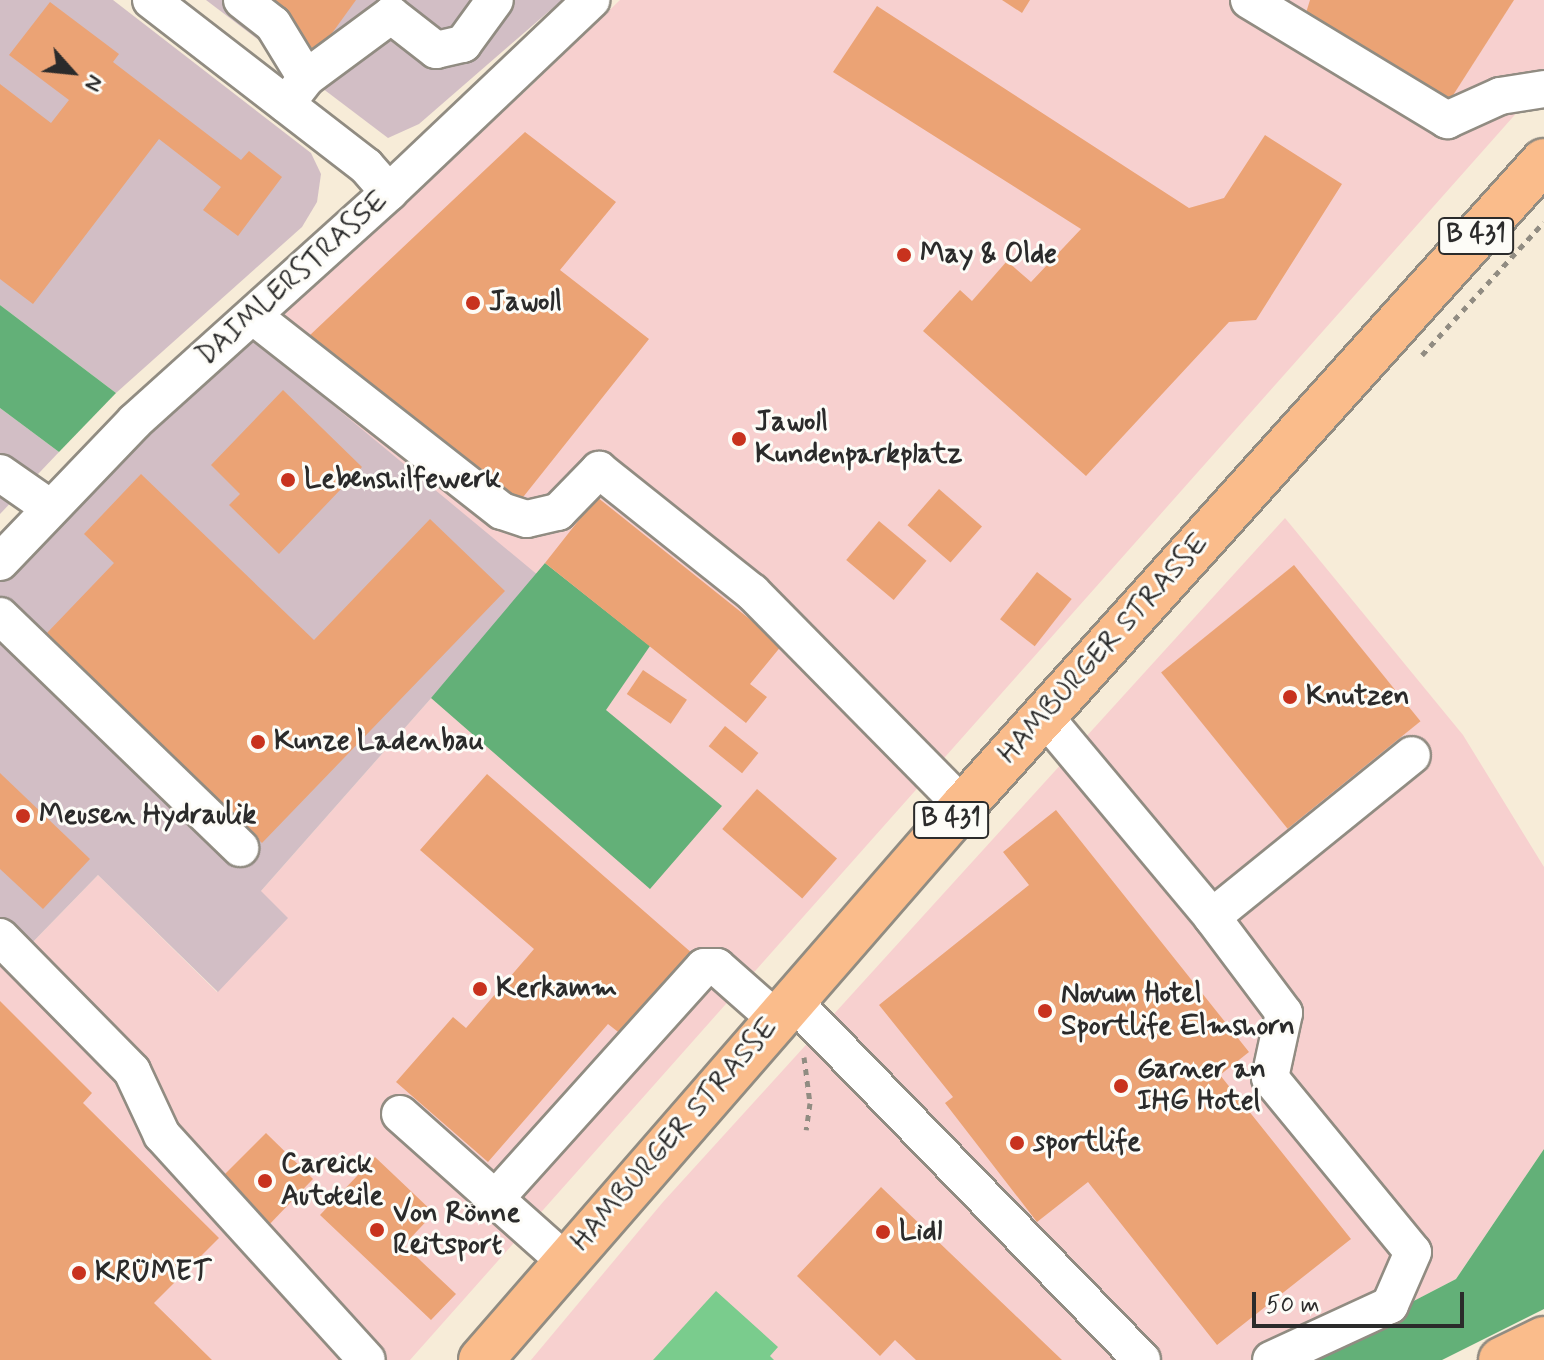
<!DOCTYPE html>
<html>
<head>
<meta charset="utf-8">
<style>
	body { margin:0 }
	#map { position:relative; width:1544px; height:1360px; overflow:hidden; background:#f7ecd8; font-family:Mynerve,sans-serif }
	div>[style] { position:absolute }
	.built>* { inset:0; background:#f7d0cf }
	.industrial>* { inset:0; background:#d2bec5 }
	.green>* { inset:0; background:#7acc8d }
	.forest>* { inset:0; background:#63b078 }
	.building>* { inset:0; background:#eba375; transform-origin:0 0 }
	.path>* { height:5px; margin-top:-2.5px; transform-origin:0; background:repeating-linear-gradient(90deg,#918c82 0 6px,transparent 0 12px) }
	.roads { filter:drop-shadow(2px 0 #918c82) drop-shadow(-2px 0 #918c82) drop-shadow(0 2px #918c82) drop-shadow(0 -2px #918c82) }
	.minor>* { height:36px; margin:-18px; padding:0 18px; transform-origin:18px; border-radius:18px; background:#fff }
	.major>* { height:44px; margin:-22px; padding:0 22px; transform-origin:22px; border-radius:22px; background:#fabc8b }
	.dots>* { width:22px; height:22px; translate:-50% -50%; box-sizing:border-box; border:4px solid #fdfcf7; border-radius:50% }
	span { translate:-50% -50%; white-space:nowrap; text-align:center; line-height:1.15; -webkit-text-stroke:6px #fdfcf7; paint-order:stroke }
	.shield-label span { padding:2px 6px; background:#fdfcf7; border:2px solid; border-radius:6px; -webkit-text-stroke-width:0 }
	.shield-label { font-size:26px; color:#2b2b2b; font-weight:700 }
	.poi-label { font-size:28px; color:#2b2b2b; font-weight:700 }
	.left { translate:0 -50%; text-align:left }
	.street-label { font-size:28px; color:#2b2b2b }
	.north { position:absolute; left:32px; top:32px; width:80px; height:80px; -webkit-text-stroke:6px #fdfcf7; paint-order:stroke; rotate:117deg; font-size:22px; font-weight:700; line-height:32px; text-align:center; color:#2b2b2b }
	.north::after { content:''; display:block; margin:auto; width:28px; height:36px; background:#2b2b2b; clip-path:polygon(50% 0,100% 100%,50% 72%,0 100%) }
	.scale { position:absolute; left:1252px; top:1292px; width:212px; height:36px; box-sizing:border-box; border:4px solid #2b2b2b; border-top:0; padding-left:10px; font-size:24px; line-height:28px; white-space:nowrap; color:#2b2b2b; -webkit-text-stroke:6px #fdfcf7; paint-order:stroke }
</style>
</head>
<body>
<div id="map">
	<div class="built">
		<i style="clip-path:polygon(620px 0,1544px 0,1544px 82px,410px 1360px,0 1360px,0 919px,28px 947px,98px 875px,217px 992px,261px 891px,538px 577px,247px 334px,528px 89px)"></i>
		<i style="clip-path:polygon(1285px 518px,1463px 735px,1544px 867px,1544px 1149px,1456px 1279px,1300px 1360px,531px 1360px,663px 1202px)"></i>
	</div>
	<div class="industrial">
		<i style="clip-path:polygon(0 0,113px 0,311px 153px,321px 174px,317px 202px,302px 227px,116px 393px,0 305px)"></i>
		<i style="clip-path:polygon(206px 0,562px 0,419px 124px,388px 138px)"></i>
		<i style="clip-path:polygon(247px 334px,539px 576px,261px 891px,288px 918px,218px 992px,98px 875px,28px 947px,0 919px,0 581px)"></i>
		<i style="clip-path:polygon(0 408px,59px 452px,0 514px)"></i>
	</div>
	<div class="green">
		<i style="clip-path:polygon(716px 1291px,778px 1347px,770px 1356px,774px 1360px,653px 1360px)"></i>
	</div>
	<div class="forest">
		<i style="clip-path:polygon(0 305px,116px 393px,59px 452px,0 408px)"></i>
		<i style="clip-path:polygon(545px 563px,650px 646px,606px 710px,722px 806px,650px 889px,431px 698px)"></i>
		<i style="clip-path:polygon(1544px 1149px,1544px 1309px,1442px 1360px,1300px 1360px,1456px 1279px)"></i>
	</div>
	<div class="building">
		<i style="clip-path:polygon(259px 0,356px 0,317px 54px)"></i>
		<i style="clip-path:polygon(1002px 0,1030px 0,1022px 13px)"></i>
		<i style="clip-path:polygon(1310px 0,1514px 0,1450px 100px,1442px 102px,1305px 16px)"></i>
		<i style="clip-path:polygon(50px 2px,119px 54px,113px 62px,241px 160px,249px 151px,282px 177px,238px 236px,203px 210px,221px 187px,159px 139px,33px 304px,0 279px,0 84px,51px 123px,69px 100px,9px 55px)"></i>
		<i style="clip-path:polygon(877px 6px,1189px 208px,1224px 198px,1265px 135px,1342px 184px,1256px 320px,1229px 322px,1086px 476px,923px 331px,960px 290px,972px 301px,1007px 261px,1031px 282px,1081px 229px,833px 72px)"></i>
		<i style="clip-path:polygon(525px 132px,616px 202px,560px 270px,649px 339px,516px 506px,309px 336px)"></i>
		<i style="clip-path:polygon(283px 390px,362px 467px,279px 554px,229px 505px,240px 494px,211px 465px)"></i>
		<i style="clip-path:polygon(141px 474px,314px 640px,430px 519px,505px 591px,262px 843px,46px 634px,114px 563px,84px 534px)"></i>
		<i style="left:939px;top:489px;width:57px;height:48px;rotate:41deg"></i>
		<i style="clip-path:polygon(597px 497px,782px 645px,750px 684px,767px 697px,746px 723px,545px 563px)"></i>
		<i style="left:879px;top:521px;width:62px;height:51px;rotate:40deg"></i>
		<i style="left:1294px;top:565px;width:201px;height:171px;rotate:51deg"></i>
		<i style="left:1037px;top:572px;width:44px;height:60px;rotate:38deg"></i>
		<i style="left:643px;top:670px;width:53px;height:29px;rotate:34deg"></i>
		<i style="left:725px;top:726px;width:43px;height:26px;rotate:39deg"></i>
		<i style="clip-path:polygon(0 773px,90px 859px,43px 909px,0 869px)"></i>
		<i style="clip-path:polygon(487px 774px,693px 954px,622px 1035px,608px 1024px,488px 1162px,396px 1082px,453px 1017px,466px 1028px,534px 949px,420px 850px)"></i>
		<i style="left:757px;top:789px;width:106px;height:53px;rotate:41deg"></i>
		<i style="clip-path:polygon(1056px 810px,1249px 1052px,1220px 1075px,1351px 1239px,1217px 1345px,1088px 1182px,1037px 1222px,945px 1103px,953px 1097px,879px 1005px,1029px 885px,1003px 852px)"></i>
		<i style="clip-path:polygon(0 1001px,92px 1093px,83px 1103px,219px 1238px,154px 1303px,212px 1360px,0 1360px)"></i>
		<i style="clip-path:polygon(266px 1133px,313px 1179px,265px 1229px,223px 1176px)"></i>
		<i style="clip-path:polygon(375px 1157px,434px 1213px,404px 1245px,456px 1294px,431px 1320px,320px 1215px)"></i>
		<i style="clip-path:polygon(881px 1187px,1062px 1360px,916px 1360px,895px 1340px,880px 1356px,797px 1276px)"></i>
	</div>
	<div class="path">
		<i style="left:1422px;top:355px;width:180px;rotate:-47.5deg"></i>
		<i style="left:804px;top:1057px;width:46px;rotate:82.6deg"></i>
		<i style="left:810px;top:1103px;width:27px;rotate:98deg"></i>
	</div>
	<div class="roads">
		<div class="minor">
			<i style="left:151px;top:0;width:272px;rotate:37.7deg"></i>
			<i style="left:366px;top:166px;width:35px;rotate:49deg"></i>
			<i style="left:242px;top:0;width:39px;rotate:38deg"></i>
			<i style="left:273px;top:24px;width:63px;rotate:58.6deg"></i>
			<i style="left:1249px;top:0;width:232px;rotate:31.2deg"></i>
			<i style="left:1447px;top:120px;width:58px;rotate:-24.4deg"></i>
			<i style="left:1500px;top:96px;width:45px;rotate:-9deg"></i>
			<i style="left:286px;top:104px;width:33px;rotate:-52deg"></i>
			<i style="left:306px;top:78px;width:106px;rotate:-36.5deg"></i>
			<i style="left:391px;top:15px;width:57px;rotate:37.9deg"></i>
			<i style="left:436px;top:50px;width:28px;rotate:-13deg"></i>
			<i style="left:463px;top:44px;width:54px;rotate:-54deg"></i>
			<i style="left:253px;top:316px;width:316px;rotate:38.1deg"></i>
			<i style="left:502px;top:511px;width:26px;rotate:18deg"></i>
			<i style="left:527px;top:519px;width:32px;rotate:-13deg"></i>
			<i style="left:558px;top:512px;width:59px;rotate:-45.7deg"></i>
			<i style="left:599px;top:470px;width:196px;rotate:38.6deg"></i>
			<i style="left:752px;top:592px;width:301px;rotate:45.4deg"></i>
			<i style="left:0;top:473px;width:60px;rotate:34.8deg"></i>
			<i style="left:0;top:562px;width:195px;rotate:-46.2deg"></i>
			<i style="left:135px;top:421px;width:342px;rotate:-42deg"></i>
			<i style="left:389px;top:192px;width:279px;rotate:-43.5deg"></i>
			<i style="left:0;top:616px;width:334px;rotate:44deg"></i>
			<i style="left:1045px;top:717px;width:261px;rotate:50.1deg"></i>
			<i style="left:1212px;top:917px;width:120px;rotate:53.1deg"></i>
			<i style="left:1284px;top:1013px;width:66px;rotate:102.2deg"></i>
			<i style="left:1270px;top:1078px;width:225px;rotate:50.6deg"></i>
			<i style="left:1413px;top:1252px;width:58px;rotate:113.5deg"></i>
			<i style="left:1390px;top:1305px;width:131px;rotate:155.2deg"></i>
			<i style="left:1212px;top:917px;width:257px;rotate:-39deg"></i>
			<i style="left:0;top:937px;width:188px;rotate:45.4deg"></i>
			<i style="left:132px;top:1071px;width:71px;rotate:64.9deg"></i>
			<i style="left:162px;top:1135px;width:304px;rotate:47.7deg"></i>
			<i style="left:792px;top:1000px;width:502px;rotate:45.81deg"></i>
			<i style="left:400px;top:1114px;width:221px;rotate:41.7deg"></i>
			<i style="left:495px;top:1199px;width:312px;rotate:-48deg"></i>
			<i style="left:704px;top:967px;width:13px"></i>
			<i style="left:717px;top:967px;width:79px;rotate:41.4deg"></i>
		</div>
		<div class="major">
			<i style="left:481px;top:1360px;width:734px;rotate:-48.98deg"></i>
			<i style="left:963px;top:806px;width:868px;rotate:-47.99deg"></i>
			<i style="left:1501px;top:1360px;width:48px;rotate:-26deg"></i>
		</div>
	</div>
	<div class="dots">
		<i style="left:904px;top:255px;background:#c8321e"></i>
		<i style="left:473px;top:303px;background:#c8321e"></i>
		<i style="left:739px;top:439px;background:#c8321e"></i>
		<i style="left:288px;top:480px;background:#c8321e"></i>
		<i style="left:1290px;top:697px;background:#c8321e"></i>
		<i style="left:258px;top:742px;background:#c8321e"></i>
		<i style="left:23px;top:816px;background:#c8321e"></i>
		<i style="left:480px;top:989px;background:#c8321e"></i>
		<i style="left:1045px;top:1011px;background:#c8321e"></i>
		<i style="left:1121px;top:1086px;background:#c8321e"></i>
		<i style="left:1017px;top:1143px;background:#c8321e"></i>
		<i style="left:265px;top:1181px;background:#c8321e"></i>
		<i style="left:377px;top:1230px;background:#c8321e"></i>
		<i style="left:883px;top:1232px;background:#c8321e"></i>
		<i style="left:79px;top:1273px;background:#c8321e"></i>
	</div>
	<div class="shield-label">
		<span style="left:1476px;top:236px">B 431</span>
		<span style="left:951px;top:820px">B 431</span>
	</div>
	<div class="poi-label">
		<span class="left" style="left:920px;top:255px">May &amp; Olde</span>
		<span class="left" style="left:489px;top:303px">Jawoll</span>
		<span class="left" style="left:755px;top:439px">Jawoll<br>Kundenparkplatz</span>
		<span class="left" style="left:304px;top:480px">Lebenshilfewerk</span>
		<span class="left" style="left:1306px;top:697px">Knutzen</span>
		<span class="left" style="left:274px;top:742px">Kunze Ladenbau</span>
		<span class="left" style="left:39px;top:816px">Meusen Hydraulik</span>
		<span class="left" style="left:496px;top:989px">Kerkamm</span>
		<span class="left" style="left:1061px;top:1011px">Novum Hotel<br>Sportlife Elmshorn</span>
		<span class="left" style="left:1137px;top:1086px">Garner an<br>IHG Hotel</span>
		<span class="left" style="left:1033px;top:1143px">sportlife</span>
		<span class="left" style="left:281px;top:1181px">Careick<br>Autoteile</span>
		<span class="left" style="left:393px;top:1230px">Von Rönne<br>Reitsport</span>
		<span class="left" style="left:899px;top:1232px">Lidl</span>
		<span class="left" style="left:95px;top:1273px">KRÜMET</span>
	</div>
	<div class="street-label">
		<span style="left:293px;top:279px;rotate:-42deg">DAIMLERSTRASSE</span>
		<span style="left:1104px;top:649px;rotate:-48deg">HAMBURGER STRASSE</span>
		<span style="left:675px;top:1135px;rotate:-49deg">HAMBURGER STRASSE</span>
	</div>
	<div class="north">N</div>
	<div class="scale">50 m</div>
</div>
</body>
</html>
